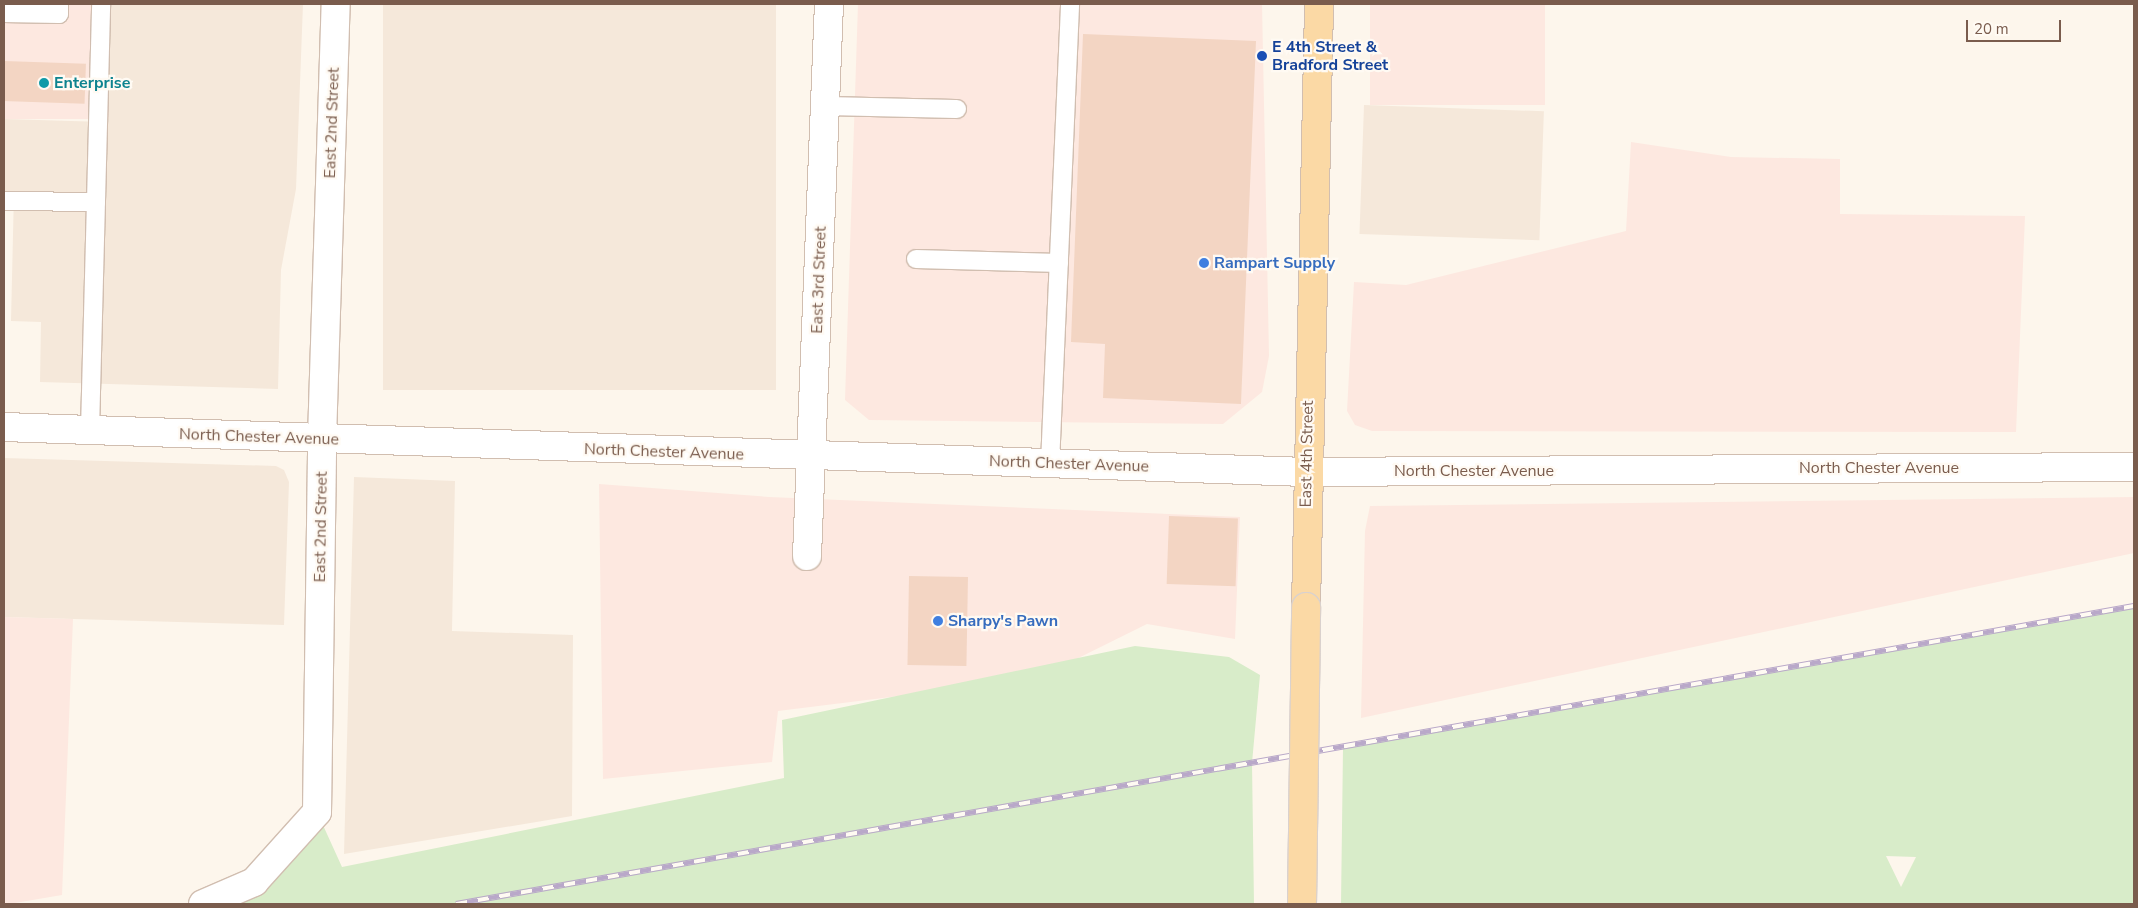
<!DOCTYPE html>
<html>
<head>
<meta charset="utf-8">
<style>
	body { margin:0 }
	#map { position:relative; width:2138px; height:908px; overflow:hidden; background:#fdf6ec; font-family:"Nunito Sans",sans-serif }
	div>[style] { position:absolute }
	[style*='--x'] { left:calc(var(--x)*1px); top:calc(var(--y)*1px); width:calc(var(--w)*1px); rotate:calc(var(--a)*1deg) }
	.residential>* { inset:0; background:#f5e8da; transform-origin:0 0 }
	.commercial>* { inset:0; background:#fde8e0; transform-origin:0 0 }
	.green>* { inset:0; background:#d8ecc9 }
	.building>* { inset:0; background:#f3d5c3; transform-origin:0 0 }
	.roads { filter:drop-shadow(1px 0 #d1beb0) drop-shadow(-1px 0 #d1beb0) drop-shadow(0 1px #d1beb0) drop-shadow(0 -1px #d1beb0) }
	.service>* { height:18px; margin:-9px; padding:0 9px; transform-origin:9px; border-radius:9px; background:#fff }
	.minor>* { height:28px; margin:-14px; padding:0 14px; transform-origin:14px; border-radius:14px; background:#fff }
	.tertiary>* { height:28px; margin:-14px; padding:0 14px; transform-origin:14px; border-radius:14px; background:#fff }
	.primary>* { height:28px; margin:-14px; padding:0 14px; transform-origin:14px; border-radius:14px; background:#fbd9a5 }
	.rail>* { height:5.5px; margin-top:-2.75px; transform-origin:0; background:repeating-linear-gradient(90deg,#fffaf3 0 11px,#b9a8c9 0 22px); box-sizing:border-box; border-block:1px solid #b9a8c9 }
	.bridges { filter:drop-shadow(1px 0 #dad1cd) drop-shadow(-1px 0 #dad1cd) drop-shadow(0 1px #dad1cd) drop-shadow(0 -1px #dad1cd) }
	.primary-bridge>* { height:28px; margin:-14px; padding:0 14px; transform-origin:14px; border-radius:14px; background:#fbd9a5 }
	.dots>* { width:14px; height:14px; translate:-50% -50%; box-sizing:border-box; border:2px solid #fffaf3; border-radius:50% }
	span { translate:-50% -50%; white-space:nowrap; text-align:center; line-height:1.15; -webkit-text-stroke:4.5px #fffaf3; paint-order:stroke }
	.transit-label { font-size:16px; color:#164399; font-weight:700 }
	.left { translate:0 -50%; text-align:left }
	.culture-label { font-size:16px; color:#0d838f; font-weight:700 }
	.street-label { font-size:16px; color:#7a5c4d }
	.shop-label { font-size:16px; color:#366cbe; font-weight:700 }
	.frame { position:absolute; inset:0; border:5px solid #7a5c4d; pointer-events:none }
	.scale { position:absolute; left:1966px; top:20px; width:95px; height:22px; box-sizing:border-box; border:2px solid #7a5c4d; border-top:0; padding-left:6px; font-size:15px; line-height:18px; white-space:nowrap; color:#7a5c4d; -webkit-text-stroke:4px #fffaf3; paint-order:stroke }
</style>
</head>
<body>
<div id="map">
	<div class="residential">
		<div style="clip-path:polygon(109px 4px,303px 4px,296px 189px,281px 270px,278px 389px,40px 382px,41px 322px,11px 321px,14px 192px,4px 191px,4px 119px,105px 122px)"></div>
		<div style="left:383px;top:4px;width:393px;height:386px"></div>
		<div style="left:1364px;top:105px;width:180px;height:129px;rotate:2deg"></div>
		<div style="clip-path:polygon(4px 458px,276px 466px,284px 470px,289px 482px,284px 625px,4px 617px)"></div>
		<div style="clip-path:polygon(354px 477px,455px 481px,452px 631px,573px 635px,572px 816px,344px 854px)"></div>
	</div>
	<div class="commercial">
		<div style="left:4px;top:4px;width:105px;height:115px"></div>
		<div style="clip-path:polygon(858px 4px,1262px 4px,1269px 356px,1262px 392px,1223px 424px,869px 420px,845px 400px)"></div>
		<div style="left:1370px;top:4px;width:175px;height:101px"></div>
		<div style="clip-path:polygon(1631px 142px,1731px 157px,1840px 159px,1840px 214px,2025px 216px,2016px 432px,1372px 431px,1355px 425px,1347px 411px,1354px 282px,1406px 285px,1626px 231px)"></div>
		<div style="clip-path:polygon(599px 484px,769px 497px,1240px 517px,1235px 639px,1147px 624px,1036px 679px,778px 711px,772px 762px,603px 779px)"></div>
		<div style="clip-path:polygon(2134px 497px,2134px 553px,1361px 718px,1365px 531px,1370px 506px)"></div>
		<div style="clip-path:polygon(4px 617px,73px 619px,62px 895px,9px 904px,4px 904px)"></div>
	</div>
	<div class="green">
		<div style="clip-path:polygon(evenodd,2134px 606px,2134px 904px,1341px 904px,1343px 748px,2134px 606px,1886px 856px,1916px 857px,1901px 887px,1886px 856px)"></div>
		<div style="clip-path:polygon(1135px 646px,1229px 657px,1260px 675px,1252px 763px,1254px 904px,203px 904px,254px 882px,317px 812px,342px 867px,784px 778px,782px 720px)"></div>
	</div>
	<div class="building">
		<div style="clip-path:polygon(1083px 34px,1256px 41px,1241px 404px,1103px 398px,1105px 344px,1071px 342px)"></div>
		<div style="left:4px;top:61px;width:82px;height:40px;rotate:2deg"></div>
		<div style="left:1169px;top:516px;width:69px;height:68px;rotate:2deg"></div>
		<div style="left:909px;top:576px;width:59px;height:89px;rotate:1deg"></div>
	</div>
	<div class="roads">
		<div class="service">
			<div style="--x:4;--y:13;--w:55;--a:1"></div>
			<div style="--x:59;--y:14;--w:10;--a:-90"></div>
			<div style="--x:826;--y:106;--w:131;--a:1.3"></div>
			<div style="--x:4;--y:201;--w:92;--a:0.6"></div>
			<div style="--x:916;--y:259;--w:143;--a:1.6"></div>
			<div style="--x:90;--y:430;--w:426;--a:-88.5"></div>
			<div style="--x:1050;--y:464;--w:460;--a:-87.5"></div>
		</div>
		<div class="minor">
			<div style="--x:1306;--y:472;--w:828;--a:-0.35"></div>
			<div style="--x:807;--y:556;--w:552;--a:-87.72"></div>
			<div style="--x:203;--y:904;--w:56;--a:-23.3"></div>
			<div style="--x:254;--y:882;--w:94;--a:-48"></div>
			<div style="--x:317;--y:812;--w:373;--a:-89.2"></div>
			<div style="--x:322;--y:439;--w:435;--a:-88.2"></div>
		</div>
		<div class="tertiary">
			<div style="--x:4;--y:427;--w:1303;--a:1.98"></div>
		</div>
		<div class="primary">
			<div style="--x:1306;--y:607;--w:603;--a:-88.76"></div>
		</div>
	</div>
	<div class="rail">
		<div style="--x:456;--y:904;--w:1704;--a:-10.07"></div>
	</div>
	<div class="bridges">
		<div class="primary-bridge">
			<div style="--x:1302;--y:904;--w:297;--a:-89.2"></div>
		</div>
	</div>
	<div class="dots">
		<div style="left:1262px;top:56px;background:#1a4fb4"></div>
		<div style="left:44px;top:83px;background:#0f9aa8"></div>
		<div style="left:1204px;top:263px;background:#3f7fe0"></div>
		<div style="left:938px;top:621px;background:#3f7fe0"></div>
	</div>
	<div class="transit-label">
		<span class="left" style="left:1272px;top:56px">E 4th Street &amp;<br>Bradford Street</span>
	</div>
	<div class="culture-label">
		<span class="left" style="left:54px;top:83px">Enterprise</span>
	</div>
	<div class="street-label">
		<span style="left:332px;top:123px;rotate:-88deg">East 2nd Street</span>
		<span style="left:819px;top:280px;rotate:-88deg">East 3rd Street</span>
		<span style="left:259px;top:437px;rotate:2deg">North Chester Avenue</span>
		<span style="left:664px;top:452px;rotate:2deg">North Chester Avenue</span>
		<span style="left:1307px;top:454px;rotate:-89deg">East 4th Street</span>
		<span style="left:1069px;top:464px;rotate:2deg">North Chester Avenue</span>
		<span style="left:1879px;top:468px">North Chester Avenue</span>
		<span style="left:1474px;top:471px">North Chester Avenue</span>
		<span style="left:321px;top:527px;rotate:-89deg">East 2nd Street</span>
	</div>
	<div class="shop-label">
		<span class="left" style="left:1214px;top:263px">Rampart Supply</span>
		<span class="left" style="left:948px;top:621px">Sharpy's Pawn</span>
	</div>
	<div class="frame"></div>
	<div class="scale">20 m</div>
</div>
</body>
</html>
